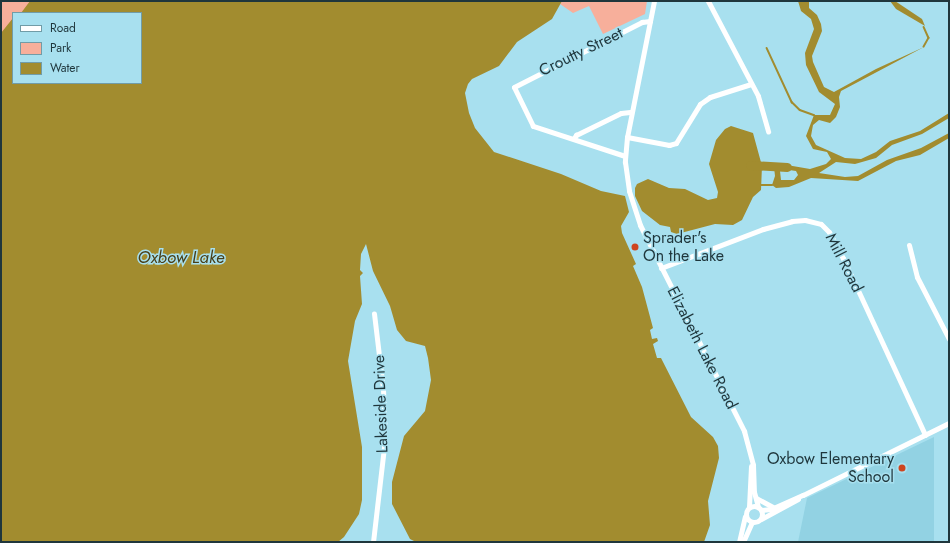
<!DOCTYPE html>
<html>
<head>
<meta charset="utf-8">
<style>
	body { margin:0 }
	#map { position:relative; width:950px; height:543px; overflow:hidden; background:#a8e0ef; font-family:Jost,sans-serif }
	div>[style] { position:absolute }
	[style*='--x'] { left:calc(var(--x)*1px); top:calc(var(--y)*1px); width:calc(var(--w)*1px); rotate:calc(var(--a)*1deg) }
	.built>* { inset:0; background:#92d2e3 }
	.green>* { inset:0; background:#f7af9b }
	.water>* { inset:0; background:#a28c2f }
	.stream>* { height:1.5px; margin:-0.75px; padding:0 0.75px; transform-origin:0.75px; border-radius:0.75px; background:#a28c2f }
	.river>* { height:9px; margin:-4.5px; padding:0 4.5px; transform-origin:4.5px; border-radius:4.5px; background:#a28c2f }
	.minor>* { height:5px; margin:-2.5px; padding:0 2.5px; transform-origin:2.5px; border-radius:2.5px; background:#fff }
	.minor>.ring { margin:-2.5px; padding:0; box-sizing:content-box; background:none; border:5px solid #fff; border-radius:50% }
	.dots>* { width:11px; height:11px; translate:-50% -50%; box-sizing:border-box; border:2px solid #a8e0ef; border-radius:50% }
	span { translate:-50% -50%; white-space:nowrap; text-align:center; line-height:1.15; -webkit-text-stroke:3px #a8e0ef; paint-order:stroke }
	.street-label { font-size:16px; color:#1f363c }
	.poi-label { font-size:16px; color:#1f363c }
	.left { translate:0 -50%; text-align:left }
	.right { translate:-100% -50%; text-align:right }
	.water-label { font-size:17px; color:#483f18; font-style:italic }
	.frame { position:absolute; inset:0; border:2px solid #1f363c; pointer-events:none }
	.legend { position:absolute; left:12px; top:12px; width:130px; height:72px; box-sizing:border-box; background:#a8e0ef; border:1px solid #719ca7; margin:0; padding:5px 7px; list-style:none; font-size:12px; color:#1f363c }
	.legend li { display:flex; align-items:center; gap:8px; height:20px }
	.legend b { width:20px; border:1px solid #719ca7 }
</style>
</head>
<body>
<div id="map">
	<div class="built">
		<div style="clip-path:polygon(934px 437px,934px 542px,798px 542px,807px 498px)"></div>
	</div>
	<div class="green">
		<div style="clip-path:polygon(1px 1px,73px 1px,65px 13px,13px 13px,13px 83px,1px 108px)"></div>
		<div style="clip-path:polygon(562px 1px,647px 1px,645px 14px,603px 34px,589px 6px,573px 13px,560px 4px)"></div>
	</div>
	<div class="water">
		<div style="clip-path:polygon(30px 1px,562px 1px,552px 19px,517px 42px,499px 66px,472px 79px,468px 84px,465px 93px,469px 113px,475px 128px,494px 152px,561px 174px,601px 191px,625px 196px,629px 212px,621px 226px,622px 233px,636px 264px,633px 266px,642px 287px,653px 328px,650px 330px,652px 339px,657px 338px,658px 341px,653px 344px,657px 358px,661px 358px,691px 417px,713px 437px,718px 446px,719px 458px,708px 501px,710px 525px,704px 542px,416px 542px,410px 539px,392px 504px,392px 482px,404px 436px,425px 411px,431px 380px,428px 358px,425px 346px,406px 341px,397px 330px,390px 306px,373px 271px,366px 244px,361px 254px,360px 270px,363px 273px,360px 276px,362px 304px,355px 321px,348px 361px,362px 447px,362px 500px,359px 514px,344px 537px,338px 542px,1px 542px,1px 33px,13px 18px,13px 83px,141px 83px,141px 13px,21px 13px)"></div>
		<div style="clip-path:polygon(evenodd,798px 1px,809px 1px,809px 8px,817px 15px,821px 24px,822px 31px,812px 56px,813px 62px,824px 87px,834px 92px,876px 69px,924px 47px,841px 91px,839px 97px,840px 107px,836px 117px,830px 123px,819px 120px,813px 125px,811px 136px,816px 145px,845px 158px,861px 159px,876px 152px,890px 141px,920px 131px,949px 113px,949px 118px,922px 134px,892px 145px,876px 158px,855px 164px,836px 162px,819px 173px,845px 177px,858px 176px,887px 160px,921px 148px,949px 133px,949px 138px,920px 155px,896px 161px,858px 181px,811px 178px,789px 187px,776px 188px,772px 185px,775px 176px,774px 167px,781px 164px,810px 169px,826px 164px,831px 159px,827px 152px,813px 149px,806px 136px,814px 115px,830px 115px,835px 104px,819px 92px,806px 65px,805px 53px,814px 29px,811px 19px,801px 11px,798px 1px,782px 169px,796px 171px,798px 175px,794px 180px,781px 180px,780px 171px,782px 169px)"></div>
		<div style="clip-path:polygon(890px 1px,895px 1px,922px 19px,925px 26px,896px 9px)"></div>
		<div style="clip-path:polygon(731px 126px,753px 133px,762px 166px,761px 190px,753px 197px,742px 220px,733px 225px,715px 224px,677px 234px,671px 232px,670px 227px,660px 225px,642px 211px,635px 196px,635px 188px,637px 184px,648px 179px,669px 188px,685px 189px,708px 200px,717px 198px,718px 192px,709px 164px,716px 140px,725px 129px)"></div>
	</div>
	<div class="stream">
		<div style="--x:924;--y:27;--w:12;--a:66"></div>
		<div style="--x:929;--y:38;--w:10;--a:119"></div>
		<div style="--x:767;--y:48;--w:60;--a:65.2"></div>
		<div style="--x:792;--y:102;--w:11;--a:45"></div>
		<div style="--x:800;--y:110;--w:15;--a:20"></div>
		<div style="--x:761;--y:185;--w:11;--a:0"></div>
	</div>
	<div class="river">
		<div style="--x:750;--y:165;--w:37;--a:3"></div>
	</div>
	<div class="minor">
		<div style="--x:654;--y:1;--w:139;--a:101.2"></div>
		<div style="--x:627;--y:137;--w:25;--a:95"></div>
		<div style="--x:625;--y:162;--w:29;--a:82"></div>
		<div style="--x:629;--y:191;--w:36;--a:72"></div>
		<div style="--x:640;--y:225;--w:231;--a:63.2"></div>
		<div style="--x:744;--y:431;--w:35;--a:75"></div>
		<div style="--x:753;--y:465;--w:27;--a:88"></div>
		<div style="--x:754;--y:492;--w:16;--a:75"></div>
		<div style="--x:708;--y:1;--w:107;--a:62.2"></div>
		<div style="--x:758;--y:96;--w:37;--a:74"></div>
		<div style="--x:627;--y:137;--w:43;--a:10.8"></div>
		<div style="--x:669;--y:145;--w:7;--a:-16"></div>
		<div style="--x:676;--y:143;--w:46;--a:-58.4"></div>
		<div style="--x:700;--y:104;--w:12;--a:-35"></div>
		<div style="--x:710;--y:97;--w:43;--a:-17.6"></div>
		<div style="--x:574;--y:138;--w:4;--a:-56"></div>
		<div style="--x:576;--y:135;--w:50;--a:-26.1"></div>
		<div style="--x:621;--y:113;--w:9;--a:-6"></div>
		<div style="--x:625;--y:156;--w:97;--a:-161.9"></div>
		<div style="--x:533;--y:126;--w:43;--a:-116"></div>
		<div style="--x:514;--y:87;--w:144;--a:-26.9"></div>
		<div style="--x:642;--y:22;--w:8;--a:-7"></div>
		<div style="--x:909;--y:245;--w:33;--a:76"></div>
		<div style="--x:917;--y:277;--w:70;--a:62.7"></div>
		<div style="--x:661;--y:268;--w:109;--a:-20.9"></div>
		<div style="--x:763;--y:229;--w:30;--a:-15"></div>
		<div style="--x:792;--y:221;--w:13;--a:-4"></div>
		<div style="--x:805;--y:220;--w:16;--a:14"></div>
		<div style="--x:821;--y:224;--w:11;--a:45"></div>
		<div style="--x:829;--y:232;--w:30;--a:62"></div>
		<div style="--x:843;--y:258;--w:195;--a:65.1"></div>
		<div style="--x:756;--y:498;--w:19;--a:28"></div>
		<div class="ring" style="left:746px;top:506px;width:11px;height:11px"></div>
		<div style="--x:749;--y:507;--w:41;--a:-87.2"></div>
		<div style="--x:761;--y:510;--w:10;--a:-6"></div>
		<div style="--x:771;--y:509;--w:35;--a:-24"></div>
		<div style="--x:803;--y:495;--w:163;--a:-26.3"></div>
		<div style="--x:761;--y:519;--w:42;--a:-28.4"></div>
		<div style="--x:373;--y:542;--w:104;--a:-83.4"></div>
		<div style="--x:385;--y:439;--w:50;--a:-92.3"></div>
		<div style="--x:383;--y:389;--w:76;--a:-96.8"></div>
		<div style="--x:739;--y:542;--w:26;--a:-77"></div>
		<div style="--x:743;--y:542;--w:22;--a:-66"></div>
	</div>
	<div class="dots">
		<div style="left:635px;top:247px;background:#ce451f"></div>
		<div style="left:902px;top:468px;background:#ce451f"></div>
	</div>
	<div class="street-label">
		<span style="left:581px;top:52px;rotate:-26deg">Croutty Street</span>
		<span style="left:844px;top:263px;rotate:63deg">Mill Road</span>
		<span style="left:702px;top:348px;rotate:63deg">Elizabeth Lake Road</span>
		<span style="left:381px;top:404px;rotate:-92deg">Lakeside Drive</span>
	</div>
	<div class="poi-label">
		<span class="left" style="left:643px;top:247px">Sprader's<br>On the Lake</span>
		<span class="right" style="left:894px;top:468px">Oxbow Elementary<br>School</span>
	</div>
	<div class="water-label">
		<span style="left:181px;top:258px">Oxbow Lake</span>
	</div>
	<div class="frame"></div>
	<ul class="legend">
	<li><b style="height:5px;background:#fff"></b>Road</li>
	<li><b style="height:11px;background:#f7af9b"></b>Park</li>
	<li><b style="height:11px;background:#a28c2f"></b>Water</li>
	</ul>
</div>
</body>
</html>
